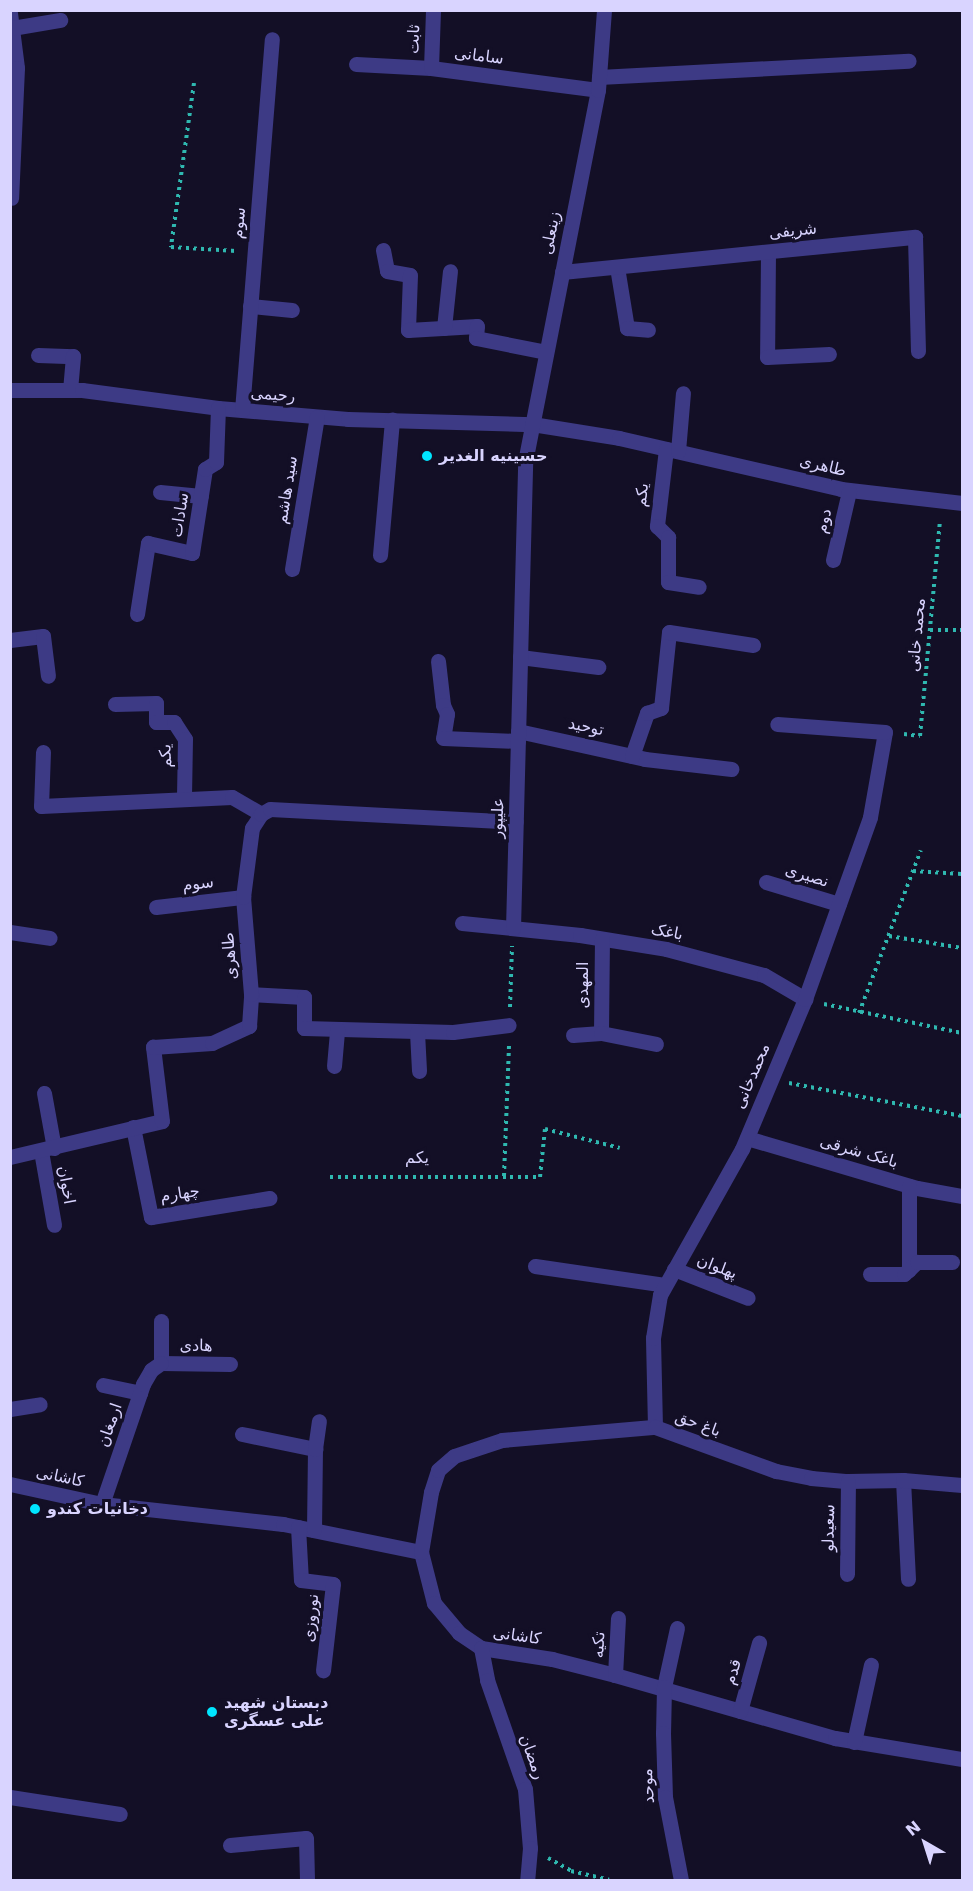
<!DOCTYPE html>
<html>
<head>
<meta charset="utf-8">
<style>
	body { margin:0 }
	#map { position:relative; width:973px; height:1891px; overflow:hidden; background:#130f26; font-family:"DejaVu Sans","Noto Sans Arabic",sans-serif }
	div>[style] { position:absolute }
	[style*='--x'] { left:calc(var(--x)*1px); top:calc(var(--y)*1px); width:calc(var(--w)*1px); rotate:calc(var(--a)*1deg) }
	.path>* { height:4px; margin-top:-2px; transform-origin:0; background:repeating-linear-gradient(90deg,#2fb8b0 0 3px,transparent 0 7.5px) }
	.minor>* { height:15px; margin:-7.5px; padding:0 7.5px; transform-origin:7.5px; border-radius:7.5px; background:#3d3a85 }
	.tertiary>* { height:15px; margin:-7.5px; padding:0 7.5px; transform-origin:7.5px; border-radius:7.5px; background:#3d3a85 }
	.dots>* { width:16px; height:16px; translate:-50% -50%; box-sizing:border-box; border:3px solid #130f26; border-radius:50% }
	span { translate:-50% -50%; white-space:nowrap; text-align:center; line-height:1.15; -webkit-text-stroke:6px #130f26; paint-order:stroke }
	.street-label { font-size:16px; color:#d9d4ff }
	.poi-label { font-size:16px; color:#d9d4ff; font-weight:700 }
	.left { translate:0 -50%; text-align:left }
	.frame { position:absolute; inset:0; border:12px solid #d9d4ff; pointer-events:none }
	.north { position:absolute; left:895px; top:1813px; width:60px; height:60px; -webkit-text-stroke:4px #130f26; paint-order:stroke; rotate:321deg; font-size:16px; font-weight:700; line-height:24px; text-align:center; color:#d9d4ff }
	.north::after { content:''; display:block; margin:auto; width:21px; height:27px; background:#d9d4ff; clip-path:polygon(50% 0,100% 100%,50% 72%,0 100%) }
</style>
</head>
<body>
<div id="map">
	<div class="path">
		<div style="--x:194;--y:83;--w:166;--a:98"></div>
		<div style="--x:171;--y:247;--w:65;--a:3.5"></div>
		<div style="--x:930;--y:630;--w:32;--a:0"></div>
		<div style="--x:904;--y:734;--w:16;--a:7"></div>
		<div style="--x:920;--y:736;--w:216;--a:-84.7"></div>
		<div style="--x:913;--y:871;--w:49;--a:3.5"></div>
		<div style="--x:889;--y:936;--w:74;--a:9.3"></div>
		<div style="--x:824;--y:1004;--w:141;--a:11.9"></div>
		<div style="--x:510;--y:1007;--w:61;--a:-88.1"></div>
		<div style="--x:859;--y:1013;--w:174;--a:-69.2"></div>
		<div style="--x:789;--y:1083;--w:176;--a:10.8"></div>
		<div style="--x:504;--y:1176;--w:131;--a:-87.8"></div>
		<div style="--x:330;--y:1177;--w:210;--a:0"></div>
		<div style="--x:540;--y:1177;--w:48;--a:-84.1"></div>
		<div style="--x:545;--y:1129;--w:77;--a:14.2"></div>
		<div style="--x:548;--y:1858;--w:26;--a:29"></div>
		<div style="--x:571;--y:1871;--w:39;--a:13"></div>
	</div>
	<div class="minor">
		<div style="--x:10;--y:13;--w:55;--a:82.7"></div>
		<div style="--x:17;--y:68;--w:130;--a:92.6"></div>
		<div style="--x:12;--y:28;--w:49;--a:-9.5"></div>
		<div style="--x:356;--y:64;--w:75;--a:3.1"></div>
		<div style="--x:431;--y:68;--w:168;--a:7.5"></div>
		<div style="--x:431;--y:68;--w:58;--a:-88"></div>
		<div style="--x:599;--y:77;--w:310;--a:-3"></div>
		<div style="--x:383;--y:250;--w:21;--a:79"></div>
		<div style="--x:387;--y:271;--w:23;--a:10"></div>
		<div style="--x:410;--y:275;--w:55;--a:92.1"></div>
		<div style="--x:408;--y:330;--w:69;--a:-3.3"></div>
		<div style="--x:477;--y:326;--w:12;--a:95"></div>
		<div style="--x:476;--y:338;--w:71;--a:11.3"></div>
		<div style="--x:768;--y:252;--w:105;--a:90.5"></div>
		<div style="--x:767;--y:357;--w:62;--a:-2.8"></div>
		<div style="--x:617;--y:267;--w:62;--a:80.7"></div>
		<div style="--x:627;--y:328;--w:21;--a:5"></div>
		<div style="--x:562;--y:272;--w:355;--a:-5.7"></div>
		<div style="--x:915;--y:237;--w:114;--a:88.5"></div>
		<div style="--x:250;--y:306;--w:42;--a:5.4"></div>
		<div style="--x:444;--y:328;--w:57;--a:-84"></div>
		<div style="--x:38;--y:355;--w:35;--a:2"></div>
		<div style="--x:73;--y:356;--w:34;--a:95"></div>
		<div style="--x:10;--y:390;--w:72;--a:0"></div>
		<div style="--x:82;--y:390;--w:137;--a:7.5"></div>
		<div style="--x:218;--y:408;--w:130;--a:4.8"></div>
		<div style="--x:348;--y:419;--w:184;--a:1.6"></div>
		<div style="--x:532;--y:424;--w:88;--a:9.1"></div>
		<div style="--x:619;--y:438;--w:228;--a:12.9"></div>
		<div style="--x:841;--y:489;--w:122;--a:6.6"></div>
		<div style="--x:242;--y:410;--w:372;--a:-85.4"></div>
		<div style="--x:666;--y:449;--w:78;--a:96.7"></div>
		<div style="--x:657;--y:526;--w:16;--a:45"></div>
		<div style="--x:668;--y:537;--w:45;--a:90"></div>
		<div style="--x:668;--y:582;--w:31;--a:9"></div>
		<div style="--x:678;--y:451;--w:58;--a:-85.1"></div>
		<div style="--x:160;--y:492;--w:41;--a:5.6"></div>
		<div style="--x:380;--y:555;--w:136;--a:-84.9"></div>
		<div style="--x:833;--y:560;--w:71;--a:-76.9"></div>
		<div style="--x:292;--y:569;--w:154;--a:-80.7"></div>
		<div style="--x:137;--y:614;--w:72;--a:-81.2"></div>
		<div style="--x:148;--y:543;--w:45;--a:12.8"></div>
		<div style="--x:192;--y:553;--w:85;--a:-81.2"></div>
		<div style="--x:205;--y:469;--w:13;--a:-32"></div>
		<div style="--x:216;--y:462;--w:54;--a:-87.9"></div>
		<div style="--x:10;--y:640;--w:33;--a:-7"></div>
		<div style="--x:43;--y:636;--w:40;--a:82.9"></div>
		<div style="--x:520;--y:657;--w:79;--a:7.3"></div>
		<div style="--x:438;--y:661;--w:44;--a:83.5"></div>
		<div style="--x:443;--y:705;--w:10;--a:66"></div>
		<div style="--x:447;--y:714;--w:24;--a:99"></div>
		<div style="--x:443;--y:738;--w:75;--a:2.3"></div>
		<div style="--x:115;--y:704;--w:41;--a:-1.4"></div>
		<div style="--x:156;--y:703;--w:19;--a:90"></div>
		<div style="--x:156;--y:722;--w:18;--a:0"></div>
		<div style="--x:174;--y:722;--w:20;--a:57"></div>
		<div style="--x:185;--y:739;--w:60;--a:91"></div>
		<div style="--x:518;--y:731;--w:130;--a:12.4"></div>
		<div style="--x:645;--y:759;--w:87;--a:6.6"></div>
		<div style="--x:43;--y:752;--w:54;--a:92.1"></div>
		<div style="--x:41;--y:806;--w:191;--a:-2.7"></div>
		<div style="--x:232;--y:797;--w:34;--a:30"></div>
		<div style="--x:632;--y:756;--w:46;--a:-70.8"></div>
		<div style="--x:647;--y:713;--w:15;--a:-20"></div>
		<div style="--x:661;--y:708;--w:76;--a:-84"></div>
		<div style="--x:669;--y:632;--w:85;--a:8.8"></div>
		<div style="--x:766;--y:882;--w:76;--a:16.8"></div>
		<div style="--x:156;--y:907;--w:88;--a:-6.6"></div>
		<div style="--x:462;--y:923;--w:119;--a:5.8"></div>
		<div style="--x:580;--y:935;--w:87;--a:9.2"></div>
		<div style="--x:666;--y:949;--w:101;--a:14.9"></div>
		<div style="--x:764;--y:975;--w:48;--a:30.3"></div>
		<div style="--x:10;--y:932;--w:40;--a:8.5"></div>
		<div style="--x:251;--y:994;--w:53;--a:3.2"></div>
		<div style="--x:304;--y:997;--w:31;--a:90"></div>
		<div style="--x:304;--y:1028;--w:149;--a:1.5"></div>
		<div style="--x:453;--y:1032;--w:56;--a:-7.1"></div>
		<div style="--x:417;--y:1032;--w:39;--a:87"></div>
		<div style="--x:601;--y:1033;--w:94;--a:-89.4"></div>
		<div style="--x:573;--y:1035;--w:28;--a:-4"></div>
		<div style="--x:601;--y:1033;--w:56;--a:11.3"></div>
		<div style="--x:334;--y:1066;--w:37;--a:-85"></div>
		<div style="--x:44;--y:1093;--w:56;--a:79.7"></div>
		<div style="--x:133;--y:1127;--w:92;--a:78.7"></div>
		<div style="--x:151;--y:1217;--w:120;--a:-9.1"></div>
		<div style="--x:747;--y:1138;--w:177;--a:16.4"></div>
		<div style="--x:917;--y:1188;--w:46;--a:10.1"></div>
		<div style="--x:41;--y:1151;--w:75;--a:80"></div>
		<div style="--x:10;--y:1157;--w:156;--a:-13.3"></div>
		<div style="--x:162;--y:1121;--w:75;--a:-96.9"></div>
		<div style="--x:153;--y:1047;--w:59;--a:-3.9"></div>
		<div style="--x:212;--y:1043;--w:41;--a:-24.7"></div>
		<div style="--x:249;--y:1026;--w:32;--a:-86"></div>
		<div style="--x:251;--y:994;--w:97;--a:-94.7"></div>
		<div style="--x:243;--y:897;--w:70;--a:-82.6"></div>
		<div style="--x:252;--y:828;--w:17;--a:-57"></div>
		<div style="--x:261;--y:814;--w:10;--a:-29"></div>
		<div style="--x:270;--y:809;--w:246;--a:3"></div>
		<div style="--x:535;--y:1266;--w:131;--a:8.3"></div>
		<div style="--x:674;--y:1269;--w:79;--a:21.4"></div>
		<div style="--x:909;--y:1270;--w:84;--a:-90"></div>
		<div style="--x:870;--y:1274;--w:34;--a:0"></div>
		<div style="--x:904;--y:1274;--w:18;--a:-43"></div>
		<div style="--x:917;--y:1262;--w:35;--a:0"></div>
		<div style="--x:161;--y:1363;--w:69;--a:0.8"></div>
		<div style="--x:161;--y:1363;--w:42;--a:-90"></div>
		<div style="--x:103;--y:1385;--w:38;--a:12"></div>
		<div style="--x:10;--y:1409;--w:30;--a:-9"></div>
		<div style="--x:655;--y:1427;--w:89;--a:-91.3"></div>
		<div style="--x:653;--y:1338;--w:44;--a:-80.8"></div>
		<div style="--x:660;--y:1295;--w:167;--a:-60.7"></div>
		<div style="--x:742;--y:1149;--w:163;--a:-67.2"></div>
		<div style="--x:805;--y:999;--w:193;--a:-70.3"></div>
		<div style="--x:870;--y:817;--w:86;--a:-80"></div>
		<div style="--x:885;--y:732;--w:108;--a:-175.8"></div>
		<div style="--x:242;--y:1434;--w:75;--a:11.6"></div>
		<div style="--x:903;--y:1480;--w:99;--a:87.1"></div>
		<div style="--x:10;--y:1484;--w:94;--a:12.3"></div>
		<div style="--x:102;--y:1504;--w:182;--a:6.3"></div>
		<div style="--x:283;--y:1524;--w:141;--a:11.5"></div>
		<div style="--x:421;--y:1552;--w:53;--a:75.7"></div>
		<div style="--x:434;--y:1603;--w:39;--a:50"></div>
		<div style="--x:459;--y:1633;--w:27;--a:34"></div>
		<div style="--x:481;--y:1648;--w:72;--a:8.8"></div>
		<div style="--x:552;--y:1659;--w:65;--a:14.3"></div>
		<div style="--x:615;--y:1675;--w:229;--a:16"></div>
		<div style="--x:835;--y:1738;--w:129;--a:9.4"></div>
		<div style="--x:102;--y:1504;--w:127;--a:-71.1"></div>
		<div style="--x:143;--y:1384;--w:16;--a:-60"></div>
		<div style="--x:151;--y:1370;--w:12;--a:-35"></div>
		<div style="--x:298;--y:1527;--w:53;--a:86.8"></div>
		<div style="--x:301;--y:1580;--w:32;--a:7"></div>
		<div style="--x:333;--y:1584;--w:87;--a:96.6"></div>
		<div style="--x:314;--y:1530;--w:81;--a:-89.3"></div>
		<div style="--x:315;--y:1449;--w:28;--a:-82"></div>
		<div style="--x:421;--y:1552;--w:61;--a:-80.5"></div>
		<div style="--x:431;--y:1492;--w:23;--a:-72"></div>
		<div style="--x:438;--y:1470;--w:21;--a:-41"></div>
		<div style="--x:454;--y:1456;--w:51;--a:-18.4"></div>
		<div style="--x:502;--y:1440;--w:154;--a:-4.9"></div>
		<div style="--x:655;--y:1427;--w:129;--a:20"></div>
		<div style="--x:776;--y:1471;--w:36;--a:11"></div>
		<div style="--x:811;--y:1478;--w:37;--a:5"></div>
		<div style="--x:848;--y:1481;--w:55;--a:-1"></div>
		<div style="--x:903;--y:1480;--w:59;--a:4.8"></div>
		<div style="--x:847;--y:1574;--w:93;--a:-89.4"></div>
		<div style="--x:677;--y:1628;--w:60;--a:102.4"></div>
		<div style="--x:664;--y:1687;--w:46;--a:91.2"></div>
		<div style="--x:663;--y:1733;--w:64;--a:88.2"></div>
		<div style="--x:665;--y:1797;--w:85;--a:79.1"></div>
		<div style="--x:481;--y:1648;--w:33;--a:79"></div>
		<div style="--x:487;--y:1680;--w:115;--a:70.8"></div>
		<div style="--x:525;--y:1789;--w:59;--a:85.2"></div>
		<div style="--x:530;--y:1848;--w:32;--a:95"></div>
		<div style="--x:615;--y:1675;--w:57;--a:-87"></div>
		<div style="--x:740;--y:1711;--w:71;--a:-74.4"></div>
		<div style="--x:854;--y:1742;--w:79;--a:-77.6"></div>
		<div style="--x:10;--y:1797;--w:111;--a:8.8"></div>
		<div style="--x:230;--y:1845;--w:76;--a:-5.3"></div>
		<div style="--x:306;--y:1838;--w:42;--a:88.6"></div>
	</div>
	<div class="tertiary">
		<div style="--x:513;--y:928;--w:466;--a:-88.5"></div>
		<div style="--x:525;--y:462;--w:379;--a:-78.9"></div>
		<div style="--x:598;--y:90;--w:80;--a:-85.7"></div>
	</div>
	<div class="dots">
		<div style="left:427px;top:456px;background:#00e5ff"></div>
		<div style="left:35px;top:1509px;background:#00e5ff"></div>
		<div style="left:212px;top:1712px;background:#00e5ff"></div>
	</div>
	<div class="street-label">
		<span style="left:414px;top:39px;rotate:-88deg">ثابت</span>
		<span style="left:479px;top:56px;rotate:7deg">سامانی</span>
		<span style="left:239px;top:223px;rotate:-85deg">سوم</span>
		<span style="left:793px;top:231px;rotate:-6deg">شریفی</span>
		<span style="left:551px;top:233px;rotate:-79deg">زینعلی</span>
		<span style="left:273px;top:395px;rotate:5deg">رحیمی</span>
		<span style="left:823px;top:466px;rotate:13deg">طاهری</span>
		<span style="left:287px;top:490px;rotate:-81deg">سید هاشم</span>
		<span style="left:642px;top:495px;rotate:-84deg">یکم</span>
		<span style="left:180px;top:515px;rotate:-81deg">سادات</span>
		<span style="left:824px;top:521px;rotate:-77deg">دوم</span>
		<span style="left:917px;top:635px;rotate:-85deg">محمد خانی</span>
		<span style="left:586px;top:727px;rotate:12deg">توحید</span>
		<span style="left:166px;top:756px;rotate:-92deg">یکم</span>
		<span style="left:498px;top:818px;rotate:-88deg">علیپور</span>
		<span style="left:807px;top:876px;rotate:17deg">نصیری</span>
		<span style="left:198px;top:884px;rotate:-7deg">سوم</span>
		<span style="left:667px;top:932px;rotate:11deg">باغک</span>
		<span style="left:230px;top:956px;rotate:-94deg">طاهری</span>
		<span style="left:583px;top:985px;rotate:-90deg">المهدی</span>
		<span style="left:752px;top:1076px;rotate:-67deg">محمدخانی</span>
		<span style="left:859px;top:1152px;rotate:16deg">باغک شرقی</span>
		<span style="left:417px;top:1158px">یکم</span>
		<span style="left:66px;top:1185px;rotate:80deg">اخوان</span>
		<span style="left:180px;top:1194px;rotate:-9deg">چهارم</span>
		<span style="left:717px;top:1267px;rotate:21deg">پهلوان</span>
		<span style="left:196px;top:1346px;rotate:1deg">هادی</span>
		<span style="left:698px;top:1424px;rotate:20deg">باغ حق</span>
		<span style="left:110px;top:1425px;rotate:-71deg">ارمغان</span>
		<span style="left:60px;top:1477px;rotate:12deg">کاشانی</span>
		<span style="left:829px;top:1528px;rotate:-89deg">سعیدلو</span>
		<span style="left:311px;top:1618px;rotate:-84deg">نوروزی</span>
		<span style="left:517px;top:1636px;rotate:8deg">کاشانی</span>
		<span style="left:599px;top:1645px;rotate:-87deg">تکیه</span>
		<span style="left:733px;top:1672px;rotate:-74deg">قدم</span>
		<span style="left:532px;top:1757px;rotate:70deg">رمضان</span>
		<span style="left:648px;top:1786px;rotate:-94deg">موحد</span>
	</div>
	<div class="poi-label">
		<span class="left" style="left:439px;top:456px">حسینیه الغدیر</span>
		<span class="left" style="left:47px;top:1509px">دخانیات کندو</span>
		<span class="left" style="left:224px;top:1712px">دبستان شهید<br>علی عسگری</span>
	</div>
	<div class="frame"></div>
	<div class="north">N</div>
</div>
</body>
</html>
